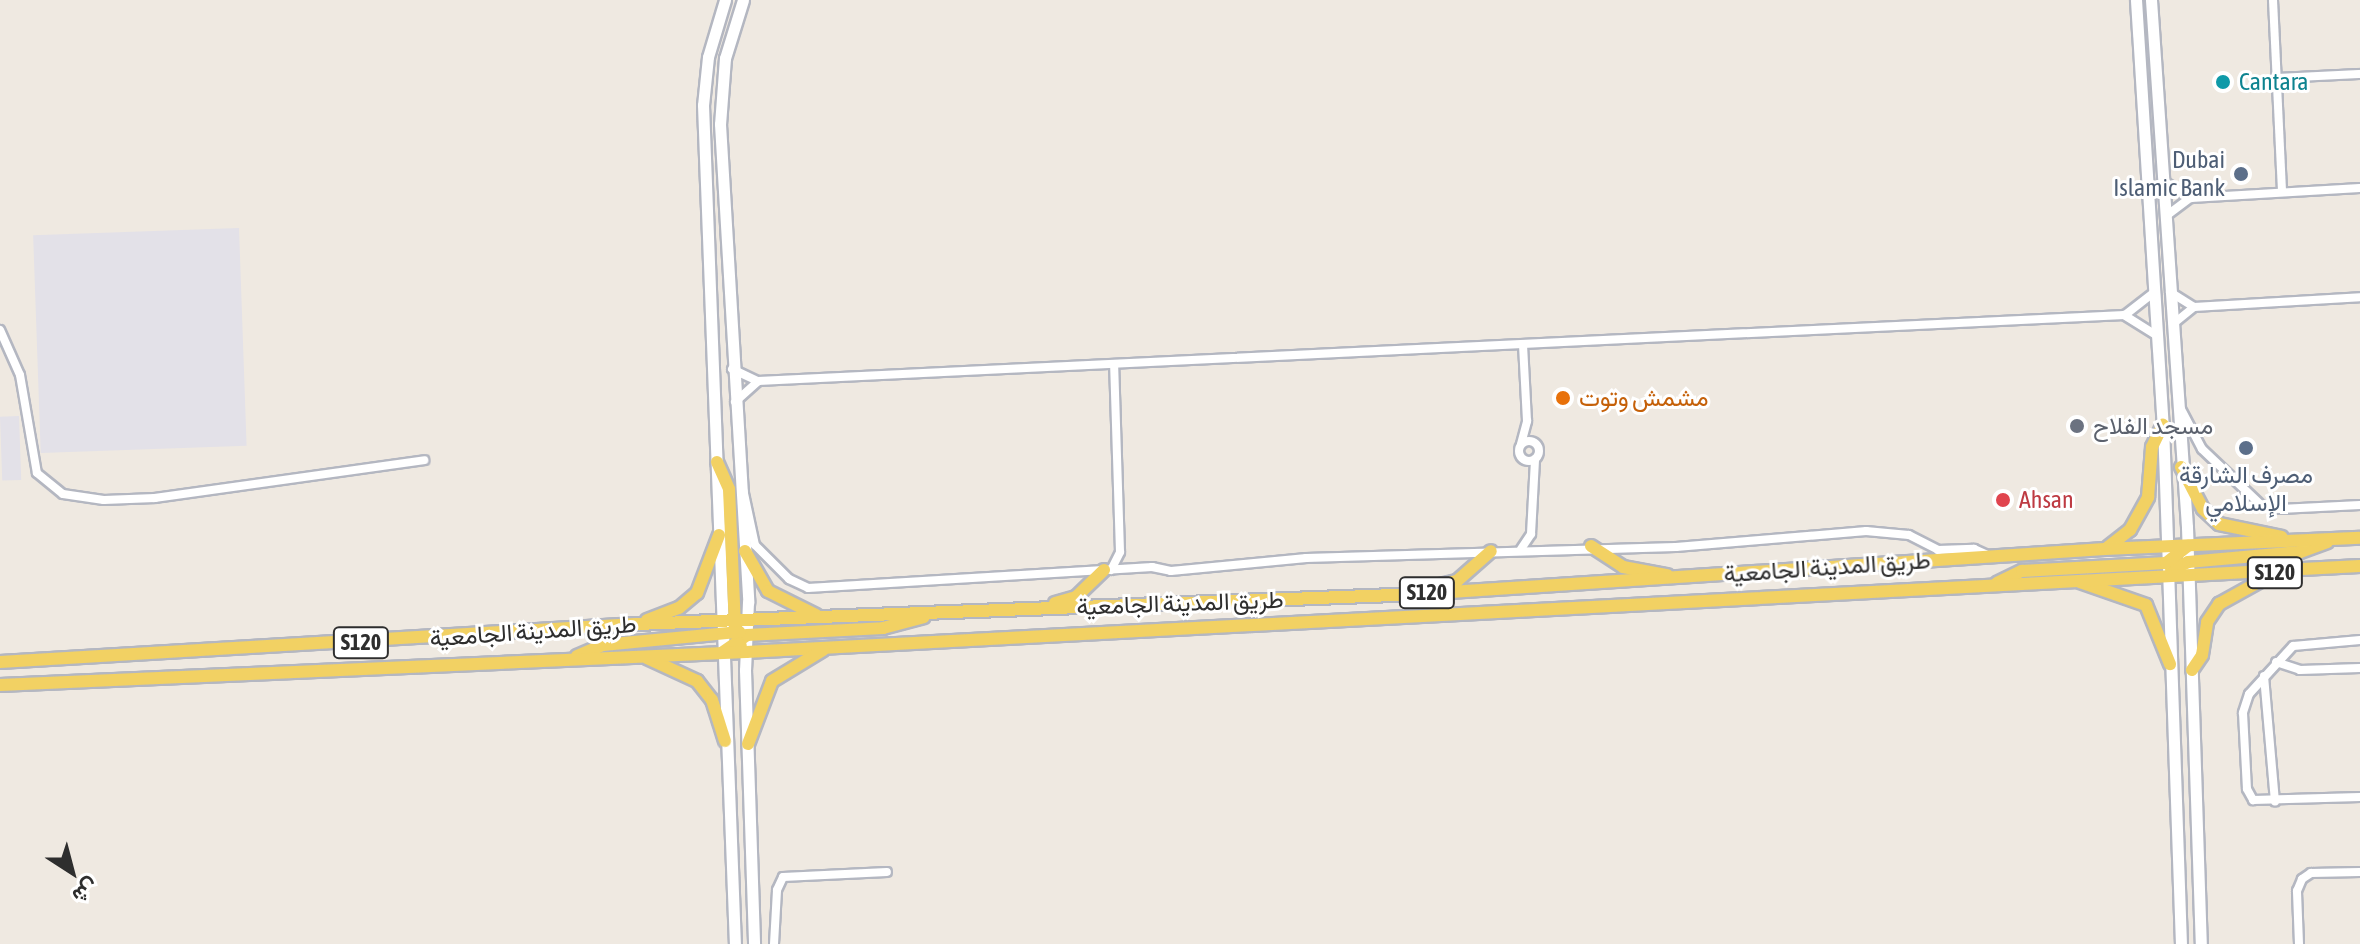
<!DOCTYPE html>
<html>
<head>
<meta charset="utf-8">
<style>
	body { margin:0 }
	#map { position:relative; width:2360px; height:944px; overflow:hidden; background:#efe9e1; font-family:"Asap Condensed",Vazirmatn,sans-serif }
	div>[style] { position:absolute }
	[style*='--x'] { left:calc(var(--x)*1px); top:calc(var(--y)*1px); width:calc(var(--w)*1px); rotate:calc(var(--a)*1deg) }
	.industrial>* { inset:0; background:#e3e1e8; transform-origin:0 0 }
	.roads { filter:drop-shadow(2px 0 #b4b7c1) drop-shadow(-2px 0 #b4b7c1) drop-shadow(0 2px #b4b7c1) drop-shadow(0 -2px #b4b7c1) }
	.street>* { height:8px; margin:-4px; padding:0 4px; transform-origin:4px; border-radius:4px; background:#fff }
	.street>.ring { margin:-4px; padding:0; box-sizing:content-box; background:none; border:8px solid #fff; border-radius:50% }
	.secondary>* { height:11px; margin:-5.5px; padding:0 5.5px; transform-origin:5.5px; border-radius:5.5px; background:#fff }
	.primary>* { height:12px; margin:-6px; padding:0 6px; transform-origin:6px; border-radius:6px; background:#f2d163 }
	.dots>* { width:22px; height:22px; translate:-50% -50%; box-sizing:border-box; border:4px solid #fff; border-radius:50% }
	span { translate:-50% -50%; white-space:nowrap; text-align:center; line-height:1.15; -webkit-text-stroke:6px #fff; paint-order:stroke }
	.shield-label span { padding:2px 6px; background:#fff; border:2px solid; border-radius:6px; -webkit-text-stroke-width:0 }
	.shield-label { font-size:22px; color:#2e2e2e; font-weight:700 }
	.culture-label { font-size:24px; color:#0d838f }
	.left { translate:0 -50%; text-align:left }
	.service-label { font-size:24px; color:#4e5e75 }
	.right { translate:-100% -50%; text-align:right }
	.food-label { font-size:24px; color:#c56008 }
	.worship-label { font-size:24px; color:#5b616d }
	.health-label { font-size:24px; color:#be3a42 }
	.street-label { font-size:24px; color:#2e2e2e }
	.north { position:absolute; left:32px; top:832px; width:80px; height:80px; -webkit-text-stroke:6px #fff; paint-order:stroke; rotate:144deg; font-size:22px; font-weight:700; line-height:32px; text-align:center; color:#2e2e2e }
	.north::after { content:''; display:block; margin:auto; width:28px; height:36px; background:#2e2e2e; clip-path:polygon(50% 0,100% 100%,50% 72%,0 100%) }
</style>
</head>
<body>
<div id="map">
	<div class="industrial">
		<div style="left:239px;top:228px;width:218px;height:206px;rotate:88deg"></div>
		<div style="left:19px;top:416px;width:64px;height:19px;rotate:88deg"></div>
	</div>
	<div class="roads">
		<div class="street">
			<div style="--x:2273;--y:0;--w:192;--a:87.3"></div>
			<div style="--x:2276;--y:78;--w:84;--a:-2.7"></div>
			<div style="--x:2163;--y:181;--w:33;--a:31"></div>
			<div style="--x:2191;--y:198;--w:169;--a:-3.4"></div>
			<div style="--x:2166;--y:216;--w:30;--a:-37"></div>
			<div style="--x:2170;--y:292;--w:28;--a:32"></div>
			<div style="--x:2194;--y:307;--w:166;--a:-3.4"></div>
			<div style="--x:2125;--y:315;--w:34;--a:-38"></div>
			<div style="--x:2173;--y:324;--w:27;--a:-39"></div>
			<div style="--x:0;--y:330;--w:49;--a:66"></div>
			<div style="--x:20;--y:375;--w:99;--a:80.2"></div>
			<div style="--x:37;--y:473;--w:33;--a:39"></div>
			<div style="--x:63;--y:494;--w:41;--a:8.3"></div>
			<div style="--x:104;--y:500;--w:51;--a:-2.2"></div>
			<div style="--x:155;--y:498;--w:272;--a:-8"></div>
			<div style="--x:732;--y:369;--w:29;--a:25"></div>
			<div style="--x:758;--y:381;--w:1368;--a:-2.77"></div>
			<div style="--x:2124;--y:315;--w:36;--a:32"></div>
			<div style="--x:735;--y:402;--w:30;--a:-42"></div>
			<div style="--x:2181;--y:409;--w:45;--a:62.3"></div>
			<div style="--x:2202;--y:449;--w:81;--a:43.5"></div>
			<div style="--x:2261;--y:505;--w:19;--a:12"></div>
			<div style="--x:2280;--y:509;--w:80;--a:-2.9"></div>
			<div class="ring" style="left:1519px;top:441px;width:12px;height:12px"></div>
			<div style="--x:1521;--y:444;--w:24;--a:-75"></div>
			<div style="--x:1527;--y:421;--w:77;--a:-93"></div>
			<div style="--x:742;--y:484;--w:62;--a:78"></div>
			<div style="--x:755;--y:545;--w:48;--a:45"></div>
			<div style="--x:789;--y:579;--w:21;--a:25"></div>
			<div style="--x:808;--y:588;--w:345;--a:-3.5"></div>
			<div style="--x:1152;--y:567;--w:19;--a:12"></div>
			<div style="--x:1171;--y:571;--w:136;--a:-5.5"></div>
			<div style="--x:1306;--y:558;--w:370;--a:-1.7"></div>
			<div style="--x:1676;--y:547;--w:191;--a:-4.8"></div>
			<div style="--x:1866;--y:531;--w:43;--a:5.3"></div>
			<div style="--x:1909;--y:535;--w:33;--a:27"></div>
			<div style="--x:1938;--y:550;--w:36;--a:-2"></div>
			<div style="--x:1974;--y:549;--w:17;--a:24"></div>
			<div style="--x:1521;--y:549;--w:18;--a:-56"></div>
			<div style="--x:1531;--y:534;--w:75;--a:-86.9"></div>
			<div style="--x:1111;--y:570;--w:20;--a:-63"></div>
			<div style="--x:1120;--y:552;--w:186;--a:-91.8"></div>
			<div style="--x:2360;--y:640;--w:67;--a:174.9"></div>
			<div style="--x:2293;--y:646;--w:65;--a:132.5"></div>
			<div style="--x:2249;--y:694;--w:20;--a:108"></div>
			<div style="--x:2243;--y:713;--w:76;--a:87"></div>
			<div style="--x:2247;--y:789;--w:13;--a:61"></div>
			<div style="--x:2253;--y:800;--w:107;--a:-1.6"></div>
			<div style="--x:2276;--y:662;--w:25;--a:18"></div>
			<div style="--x:2300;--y:670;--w:60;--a:-1.9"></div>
			<div style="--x:2264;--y:676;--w:126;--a:85"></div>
			<div style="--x:774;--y:944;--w:54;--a:-86.8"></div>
			<div style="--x:777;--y:890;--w:14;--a:-65"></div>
			<div style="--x:783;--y:877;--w:104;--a:-2.8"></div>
			<div style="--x:2299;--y:944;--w:53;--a:-92.2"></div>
			<div style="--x:2297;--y:891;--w:13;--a:-67"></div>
			<div style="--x:2302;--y:879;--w:11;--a:-34"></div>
			<div style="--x:2311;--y:873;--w:49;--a:-1.2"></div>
		</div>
		<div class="secondary">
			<div style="--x:725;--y:0;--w:59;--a:106.6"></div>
			<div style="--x:708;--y:57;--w:48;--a:95.9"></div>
			<div style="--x:703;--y:105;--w:840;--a:87.82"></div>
			<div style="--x:743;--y:0;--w:61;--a:107.2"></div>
			<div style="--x:725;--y:58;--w:66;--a:94.3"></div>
			<div style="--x:720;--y:124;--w:479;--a:86.6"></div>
			<div style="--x:748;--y:602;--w:68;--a:92.5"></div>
			<div style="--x:745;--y:670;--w:274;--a:88.1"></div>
			<div style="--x:2136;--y:0;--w:425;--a:86.4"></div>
			<div style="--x:2163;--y:424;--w:520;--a:88.02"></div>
			<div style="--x:2151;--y:0;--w:528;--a:86.09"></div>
			<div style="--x:2187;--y:527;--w:417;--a:88.1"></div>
		</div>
		<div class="primary">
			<div style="--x:717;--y:462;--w:30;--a:66"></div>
			<div style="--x:729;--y:489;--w:139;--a:87.5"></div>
			<div style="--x:735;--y:628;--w:19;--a:72"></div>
			<div style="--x:2181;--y:467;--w:47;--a:62.4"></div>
			<div style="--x:2203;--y:509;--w:22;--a:43"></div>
			<div style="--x:2219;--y:524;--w:64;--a:11.7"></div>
			<div style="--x:1591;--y:546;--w:38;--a:33"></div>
			<div style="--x:1623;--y:567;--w:45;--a:10.3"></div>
			<div style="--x:2108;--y:547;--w:28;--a:-38"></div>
			<div style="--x:2130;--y:530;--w:38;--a:-61"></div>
			<div style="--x:2148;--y:497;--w:50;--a:-85.4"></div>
			<div style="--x:2152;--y:447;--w:25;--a:-64"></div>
			<div style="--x:745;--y:551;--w:46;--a:60.1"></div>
			<div style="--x:768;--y:591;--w:54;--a:26.6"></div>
			<div style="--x:2171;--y:570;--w:19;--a:-25"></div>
			<div style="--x:2188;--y:562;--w:112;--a:-5.1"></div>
			<div style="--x:2300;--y:552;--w:29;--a:-20"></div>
			<div style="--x:2080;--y:582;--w:70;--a:19.2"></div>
			<div style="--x:2146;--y:605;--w:64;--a:67.9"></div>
			<div style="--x:1997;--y:583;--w:28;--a:-26"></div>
			<div style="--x:2022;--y:571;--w:144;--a:-3.2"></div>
			<div style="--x:2166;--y:563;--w:28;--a:-38"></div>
			<div style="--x:1431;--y:587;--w:27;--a:-13"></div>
			<div style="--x:1457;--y:581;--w:45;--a:-41.4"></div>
			<div style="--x:1055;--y:603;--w:22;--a:-16"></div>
			<div style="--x:1076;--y:597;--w:39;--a:-44"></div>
			<div style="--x:647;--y:620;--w:34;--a:-21"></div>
			<div style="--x:679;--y:608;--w:23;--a:-40"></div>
			<div style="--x:697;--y:593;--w:62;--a:-69.2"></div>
			<div style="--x:723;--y:652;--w:29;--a:-35"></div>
			<div style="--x:747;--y:635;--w:136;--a:-2.9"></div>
			<div style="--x:883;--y:628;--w:42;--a:-15"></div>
			<div style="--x:577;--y:656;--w:28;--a:-23"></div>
			<div style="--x:603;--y:645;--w:137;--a:-5.5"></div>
			<div style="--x:647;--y:658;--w:55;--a:24.7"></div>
			<div style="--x:697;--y:681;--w:24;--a:52"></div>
			<div style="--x:712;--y:700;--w:43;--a:72.4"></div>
			<div style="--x:0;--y:662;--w:637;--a:-3.42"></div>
			<div style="--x:636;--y:624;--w:785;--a:-2.19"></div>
			<div style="--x:1420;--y:594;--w:686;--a:-3.76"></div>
			<div style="--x:2105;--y:549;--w:255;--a:-2.5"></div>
			<div style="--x:2192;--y:670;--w:18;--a:-56"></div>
			<div style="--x:2202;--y:655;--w:33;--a:-81"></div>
			<div style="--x:2207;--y:622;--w:22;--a:-56"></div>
			<div style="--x:2219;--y:604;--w:64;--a:-29"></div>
			<div style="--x:0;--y:685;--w:747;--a:-2.53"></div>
			<div style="--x:746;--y:652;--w:1616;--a:-3.05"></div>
			<div style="--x:748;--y:744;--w:67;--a:-69.1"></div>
			<div style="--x:772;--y:681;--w:60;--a:-31.3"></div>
		</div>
	</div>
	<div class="dots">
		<div style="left:2223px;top:82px;background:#0f9aa8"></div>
		<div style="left:2241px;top:174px;background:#5c6f8a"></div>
		<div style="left:1563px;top:398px;background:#e8710a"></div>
		<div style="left:2077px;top:426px;background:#6b7280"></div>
		<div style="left:2246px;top:448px;background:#5c6f8a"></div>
		<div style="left:2003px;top:500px;background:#e0444e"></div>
	</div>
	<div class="shield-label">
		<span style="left:2275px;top:573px">S120</span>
		<span style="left:1427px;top:593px">S120</span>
		<span style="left:361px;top:643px">S120</span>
	</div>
	<div class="culture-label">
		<span class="left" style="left:2239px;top:82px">Cantara</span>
	</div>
	<div class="service-label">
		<span class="right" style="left:2225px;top:174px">Dubai<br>Islamic Bank</span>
		<span style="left:2246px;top:489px">مصرف الشارقة<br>الإسلامي</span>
	</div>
	<div class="food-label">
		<span class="left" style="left:1579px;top:398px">مشمش وتوت</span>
	</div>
	<div class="worship-label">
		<span class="left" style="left:2093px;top:426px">مسجد الفلاح</span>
	</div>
	<div class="health-label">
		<span class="left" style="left:2019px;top:500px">Ahsan</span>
	</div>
	<div class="street-label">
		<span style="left:1827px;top:567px;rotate:-4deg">طريق المدينة الجامعية</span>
		<span style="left:1180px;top:603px;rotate:-2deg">طريق المدينة الجامعية</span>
		<span style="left:533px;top:631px;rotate:-4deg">طريق المدينة الجامعية</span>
	</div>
	<div class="north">ش</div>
</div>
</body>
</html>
